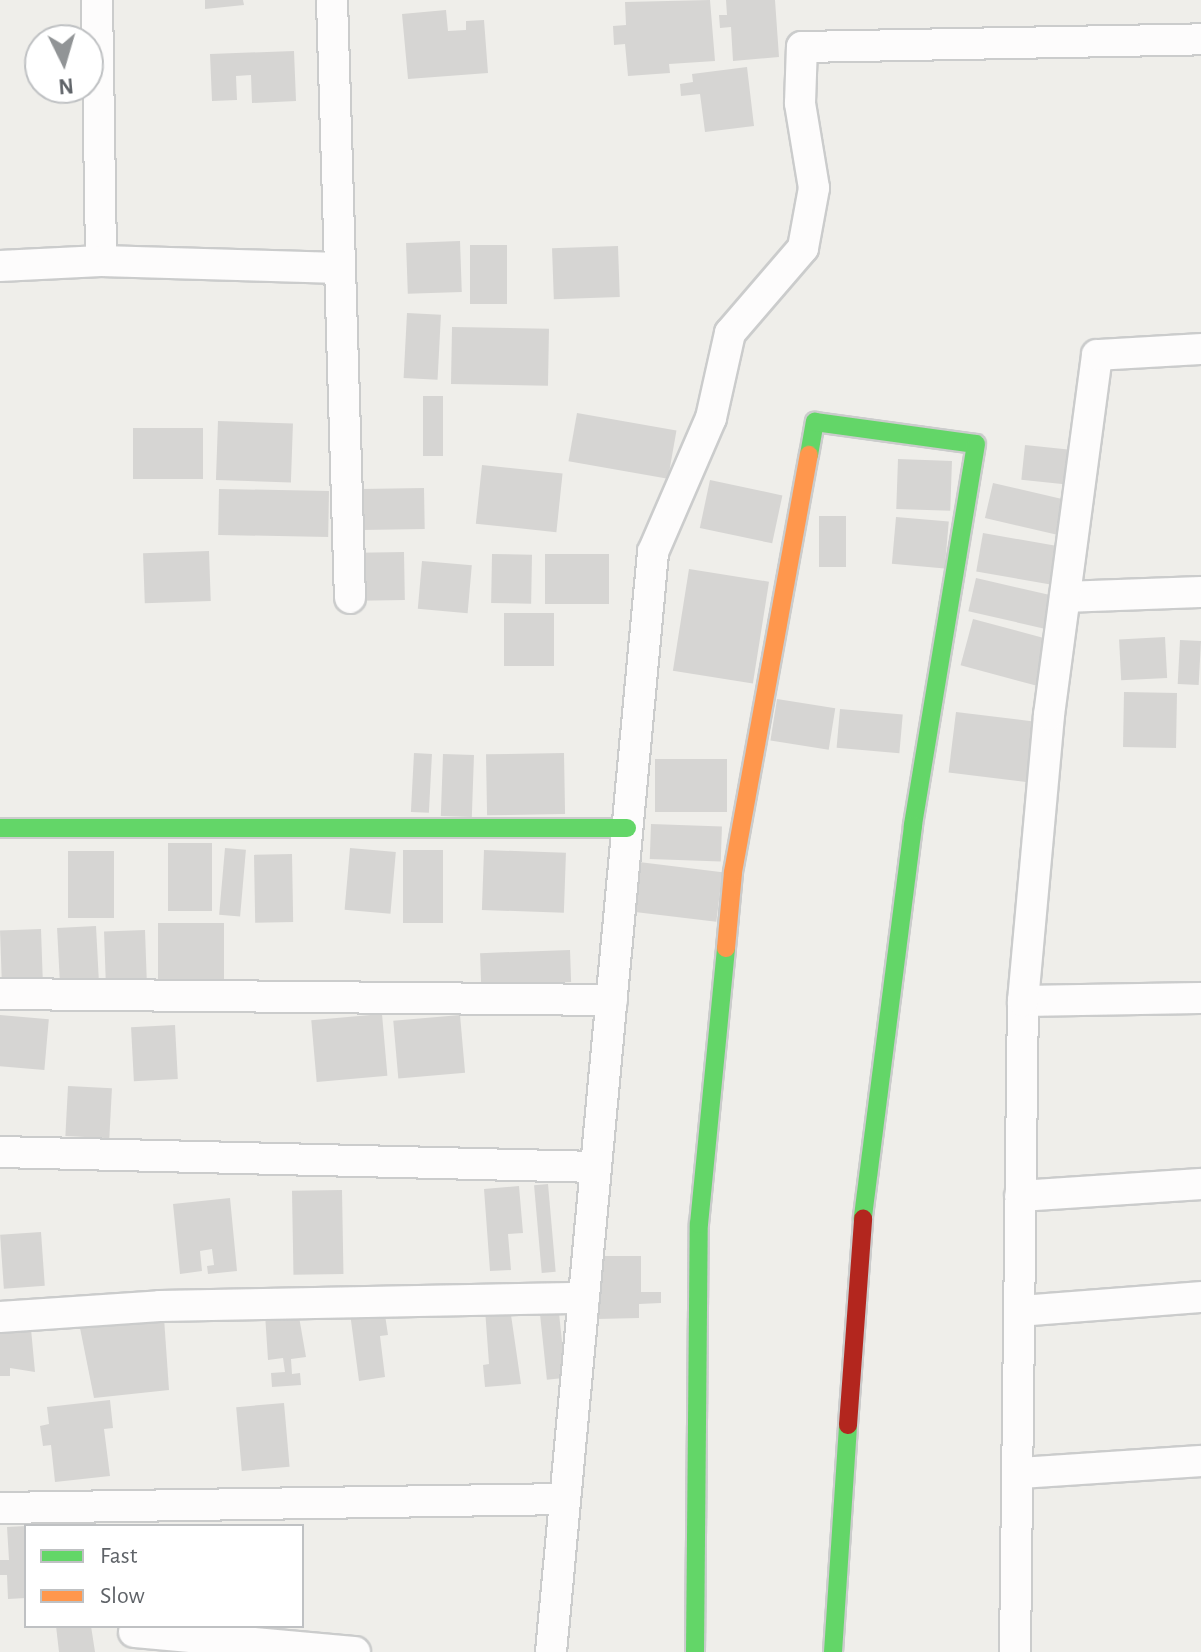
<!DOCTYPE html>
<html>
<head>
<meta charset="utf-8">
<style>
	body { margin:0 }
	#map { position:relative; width:1201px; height:1652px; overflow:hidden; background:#efeeea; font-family:"Alegreya Sans",sans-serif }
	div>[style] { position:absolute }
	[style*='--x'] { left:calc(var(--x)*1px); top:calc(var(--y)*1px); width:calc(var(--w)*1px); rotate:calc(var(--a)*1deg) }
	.building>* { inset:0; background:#d6d5d3; transform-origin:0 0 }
	.roads { filter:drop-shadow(2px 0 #cbcccc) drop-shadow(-2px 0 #cbcccc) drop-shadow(0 2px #cbcccc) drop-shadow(0 -2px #cbcccc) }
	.street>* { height:30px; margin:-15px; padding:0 15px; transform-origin:15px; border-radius:15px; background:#fdfcfc }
	.fast>* { height:18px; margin:-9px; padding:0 9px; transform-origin:9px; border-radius:9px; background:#63d668 }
	.slow>* { height:18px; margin:-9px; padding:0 9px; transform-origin:9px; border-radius:9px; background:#ff974d }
	.jam>* { height:18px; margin:-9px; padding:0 9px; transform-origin:9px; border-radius:9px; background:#b3261e }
	span { translate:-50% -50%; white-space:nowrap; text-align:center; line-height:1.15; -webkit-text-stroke:7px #fff; paint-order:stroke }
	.legend { position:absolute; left:24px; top:1524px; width:280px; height:104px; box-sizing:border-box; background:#fff; border:2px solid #bfc1c3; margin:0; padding:10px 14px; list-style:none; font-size:24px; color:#5f6368 }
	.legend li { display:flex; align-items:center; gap:16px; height:40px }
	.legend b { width:40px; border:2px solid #bfc1c3 }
	.north { position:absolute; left:24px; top:24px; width:80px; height:80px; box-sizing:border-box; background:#fff; border:2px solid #bfc1c3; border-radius:50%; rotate:175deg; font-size:22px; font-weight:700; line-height:32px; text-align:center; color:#5f6368 }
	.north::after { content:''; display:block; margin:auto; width:28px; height:36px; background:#919496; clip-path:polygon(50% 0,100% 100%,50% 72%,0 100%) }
</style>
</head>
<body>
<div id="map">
	<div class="building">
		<div style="clip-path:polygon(205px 0,243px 0,244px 5px,205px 9px)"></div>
		<div style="clip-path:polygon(710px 0,715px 61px,669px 64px,670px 73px,628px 76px,625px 44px,614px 45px,613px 26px,626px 25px,625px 2px)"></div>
		<div style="clip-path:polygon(726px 0,775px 0,779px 57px,733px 61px,731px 27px,720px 28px,719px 15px,727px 15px)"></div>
		<div style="clip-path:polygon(446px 10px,448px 31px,466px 30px,466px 21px,484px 20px,488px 73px,408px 79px,402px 14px)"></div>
		<div style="clip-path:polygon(294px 51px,296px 101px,252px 103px,251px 75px,236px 76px,237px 100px,212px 101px,210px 54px)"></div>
		<div style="clip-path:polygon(747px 67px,754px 126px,705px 132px,700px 94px,681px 96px,680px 84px,693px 82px,692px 74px)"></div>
		<div style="left:460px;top:241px;width:51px;height:54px;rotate:88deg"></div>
		<div style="left:470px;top:245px;width:37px;height:59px"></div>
		<div style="left:618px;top:246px;width:51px;height:66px;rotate:88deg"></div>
		<div style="left:407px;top:313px;width:34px;height:65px;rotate:3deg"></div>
		<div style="left:452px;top:327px;width:97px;height:57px;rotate:1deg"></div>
		<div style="left:423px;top:396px;width:20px;height:60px"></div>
		<div style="left:577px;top:413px;width:101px;height:49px;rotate:10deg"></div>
		<div style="left:218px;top:421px;width:75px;height:59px;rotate:2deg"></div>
		<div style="left:203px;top:428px;width:51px;height:70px;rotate:90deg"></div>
		<div style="left:1025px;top:445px;width:48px;height:35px;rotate:6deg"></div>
		<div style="left:898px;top:459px;width:54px;height:50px;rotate:2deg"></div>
		<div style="left:482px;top:465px;width:81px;height:59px;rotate:6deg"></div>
		<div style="left:710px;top:480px;width:74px;height:49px;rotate:12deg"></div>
		<div style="left:993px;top:483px;width:83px;height:36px;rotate:13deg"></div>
		<div style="left:424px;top:488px;width:41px;height:63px;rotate:89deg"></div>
		<div style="left:219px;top:489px;width:110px;height:46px;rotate:1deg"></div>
		<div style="left:819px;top:516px;width:27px;height:51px"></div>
		<div style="left:896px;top:517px;width:53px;height:47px;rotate:5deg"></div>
		<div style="left:983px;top:533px;width:74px;height:39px;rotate:10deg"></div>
		<div style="left:209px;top:551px;width:50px;height:66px;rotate:88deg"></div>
		<div style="left:404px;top:552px;width:48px;height:45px;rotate:89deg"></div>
		<div style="left:492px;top:554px;width:40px;height:49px;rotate:1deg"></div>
		<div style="left:545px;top:554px;width:64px;height:50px"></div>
		<div style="left:422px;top:561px;width:50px;height:48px;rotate:5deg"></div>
		<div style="left:689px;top:569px;width:81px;height:103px;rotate:9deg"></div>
		<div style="left:976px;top:578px;width:77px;height:34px;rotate:13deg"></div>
		<div style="left:554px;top:613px;width:53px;height:50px;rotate:90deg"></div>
		<div style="left:973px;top:619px;width:79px;height:48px;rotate:15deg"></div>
		<div style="left:1165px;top:637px;width:41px;height:46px;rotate:87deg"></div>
		<div style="left:1180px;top:640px;width:21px;height:44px;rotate:3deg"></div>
		<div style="left:1124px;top:692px;width:53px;height:55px;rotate:1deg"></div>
		<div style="left:777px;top:699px;width:59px;height:42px;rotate:9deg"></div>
		<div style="left:840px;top:709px;width:63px;height:39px;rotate:5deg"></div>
		<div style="left:956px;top:712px;width:78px;height:61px;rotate:7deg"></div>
		<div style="left:414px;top:753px;width:18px;height:59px;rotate:3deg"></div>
		<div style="left:564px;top:753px;width:61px;height:78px;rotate:89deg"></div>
		<div style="left:443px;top:754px;width:31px;height:62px;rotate:2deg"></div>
		<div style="left:727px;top:759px;width:53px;height:72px;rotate:90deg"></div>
		<div style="left:651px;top:824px;width:71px;height:35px;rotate:2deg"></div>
		<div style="left:168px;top:843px;width:44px;height:68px"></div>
		<div style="left:225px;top:848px;width:21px;height:67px;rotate:5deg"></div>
		<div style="left:350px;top:848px;width:46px;height:62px;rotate:5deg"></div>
		<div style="left:403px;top:850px;width:40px;height:73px"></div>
		<div style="left:484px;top:850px;width:82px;height:60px;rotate:2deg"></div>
		<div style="left:68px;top:851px;width:46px;height:67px"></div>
		<div style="left:292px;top:854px;width:68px;height:38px;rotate:89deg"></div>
		<div style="left:639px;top:862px;width:84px;height:50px;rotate:7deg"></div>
		<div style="left:158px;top:923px;width:66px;height:56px"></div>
		<div style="left:96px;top:926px;width:57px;height:39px;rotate:87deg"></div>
		<div style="left:41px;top:929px;width:50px;height:41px;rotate:88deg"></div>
		<div style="left:145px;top:930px;width:52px;height:41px;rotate:88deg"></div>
		<div style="left:570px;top:950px;width:32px;height:90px;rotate:88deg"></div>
		<div style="left:382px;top:1014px;width:62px;height:71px;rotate:85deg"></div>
		<div style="left:0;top:1015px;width:49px;height:51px;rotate:5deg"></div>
		<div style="left:460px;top:1015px;width:58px;height:67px;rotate:85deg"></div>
		<div style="left:175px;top:1025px;width:54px;height:44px;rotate:87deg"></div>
		<div style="left:68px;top:1086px;width:44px;height:50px;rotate:3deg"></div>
		<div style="left:548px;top:1184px;width:88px;height:14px;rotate:85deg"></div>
		<div style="clip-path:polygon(519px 1186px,523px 1233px,508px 1234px,511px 1270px,490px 1271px,484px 1189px)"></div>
		<div style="left:342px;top:1190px;width:84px;height:50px;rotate:89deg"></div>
		<div style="clip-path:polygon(230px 1198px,237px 1271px,208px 1274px,207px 1266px,214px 1265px,212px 1249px,200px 1251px,202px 1271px,180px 1274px,173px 1204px)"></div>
		<div style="left:41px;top:1232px;width:54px;height:41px;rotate:86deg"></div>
		<div style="clip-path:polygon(596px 1256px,641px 1256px,641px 1292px,661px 1292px,661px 1303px,639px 1304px,639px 1318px,597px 1319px)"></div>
		<div style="clip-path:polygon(384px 1308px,388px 1335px,380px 1336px,385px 1377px,359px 1381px,350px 1313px)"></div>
		<div style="clip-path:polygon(510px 1308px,521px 1384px,485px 1387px,483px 1365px,489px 1364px,485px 1309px)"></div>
		<div style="clip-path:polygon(298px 1311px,306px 1357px,291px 1359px,292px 1374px,300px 1373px,301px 1385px,272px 1387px,271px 1373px,285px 1372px,283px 1358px,268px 1360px,265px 1314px)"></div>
		<div style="left:559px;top:1313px;width:65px;height:19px;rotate:84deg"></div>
		<div style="clip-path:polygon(30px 1318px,35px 1372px,10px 1368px,10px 1376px,0 1376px,0 1321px)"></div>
		<div style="clip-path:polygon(78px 1318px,164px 1318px,169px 1390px,94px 1398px)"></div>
		<div style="clip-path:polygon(110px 1400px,113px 1428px,104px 1429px,110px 1476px,55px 1482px,51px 1445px,43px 1446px,40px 1426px,49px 1424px,47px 1407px)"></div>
		<div style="left:284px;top:1403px;width:64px;height:48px;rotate:85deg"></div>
		<div style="clip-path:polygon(26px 1526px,26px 1598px,8px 1599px,7px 1575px,0 1575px,0 1560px,9px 1560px,7px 1527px)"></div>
		<div style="clip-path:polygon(56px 1626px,91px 1626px,95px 1652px,59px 1652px)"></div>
	</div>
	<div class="roads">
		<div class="street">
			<div style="--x:97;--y:0;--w:261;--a:89.1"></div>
			<div style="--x:332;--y:0;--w:598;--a:88.28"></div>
			<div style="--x:0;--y:266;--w:101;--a:-2.8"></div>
			<div style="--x:101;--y:261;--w:239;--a:1.7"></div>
			<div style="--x:1065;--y:597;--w:136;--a:-2.1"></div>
			<div style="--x:0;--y:994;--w:612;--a:0.56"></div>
			<div style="--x:1023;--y:1001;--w:178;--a:-1"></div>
			<div style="--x:0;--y:1152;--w:596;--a:1.44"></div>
			<div style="--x:1020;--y:1196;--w:181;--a:-3.8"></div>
			<div style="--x:1020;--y:1311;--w:182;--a:-4.4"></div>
			<div style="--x:0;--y:1317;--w:160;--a:-3.9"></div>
			<div style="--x:160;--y:1306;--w:424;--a:-1.1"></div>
			<div style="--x:1020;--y:1473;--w:181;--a:-3.8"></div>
			<div style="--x:0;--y:1508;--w:565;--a:-0.91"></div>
			<div style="--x:134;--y:1632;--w:222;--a:5.2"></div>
			<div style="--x:551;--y:1652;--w:1105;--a:-84.7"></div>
			<div style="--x:653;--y:552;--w:146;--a:-66.6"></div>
			<div style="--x:711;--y:418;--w:87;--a:-77.4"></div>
			<div style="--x:730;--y:333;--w:112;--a:-49.3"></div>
			<div style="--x:803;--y:248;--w:61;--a:-79.6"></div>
			<div style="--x:814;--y:188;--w:86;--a:-99.4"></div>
			<div style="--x:800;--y:103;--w:56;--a:-88"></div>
			<div style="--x:802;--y:47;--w:399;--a:-1.1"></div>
			<div style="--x:1015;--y:1652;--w:651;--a:-89.3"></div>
			<div style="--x:1023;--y:1001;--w:287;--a:-84.8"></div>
			<div style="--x:1049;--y:715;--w:363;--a:-82.4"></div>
			<div style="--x:1097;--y:355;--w:104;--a:-3.3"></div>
		</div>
		<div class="fast">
			<div style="--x:809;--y:455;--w:34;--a:-80"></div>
			<div style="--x:815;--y:422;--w:162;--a:7.8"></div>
			<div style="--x:976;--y:444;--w:387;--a:99.4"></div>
			<div style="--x:913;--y:826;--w:396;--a:97.3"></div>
			<div style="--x:0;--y:828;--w:627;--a:0"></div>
			<div style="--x:695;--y:1652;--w:428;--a:-89.5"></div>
			<div style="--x:699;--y:1224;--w:277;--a:-84.4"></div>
			<div style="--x:833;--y:1652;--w:227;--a:-86.2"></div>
		</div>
		<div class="slow">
			<div style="--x:726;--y:948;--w:76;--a:-84.7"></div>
			<div style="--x:733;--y:872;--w:424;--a:-79.7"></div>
		</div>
		<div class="jam">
			<div style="--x:848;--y:1425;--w:207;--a:-85.8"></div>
		</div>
	</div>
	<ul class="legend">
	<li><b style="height:10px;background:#63d668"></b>Fast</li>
	<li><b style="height:10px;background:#ff974d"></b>Slow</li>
	</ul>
	<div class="north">N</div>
</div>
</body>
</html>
